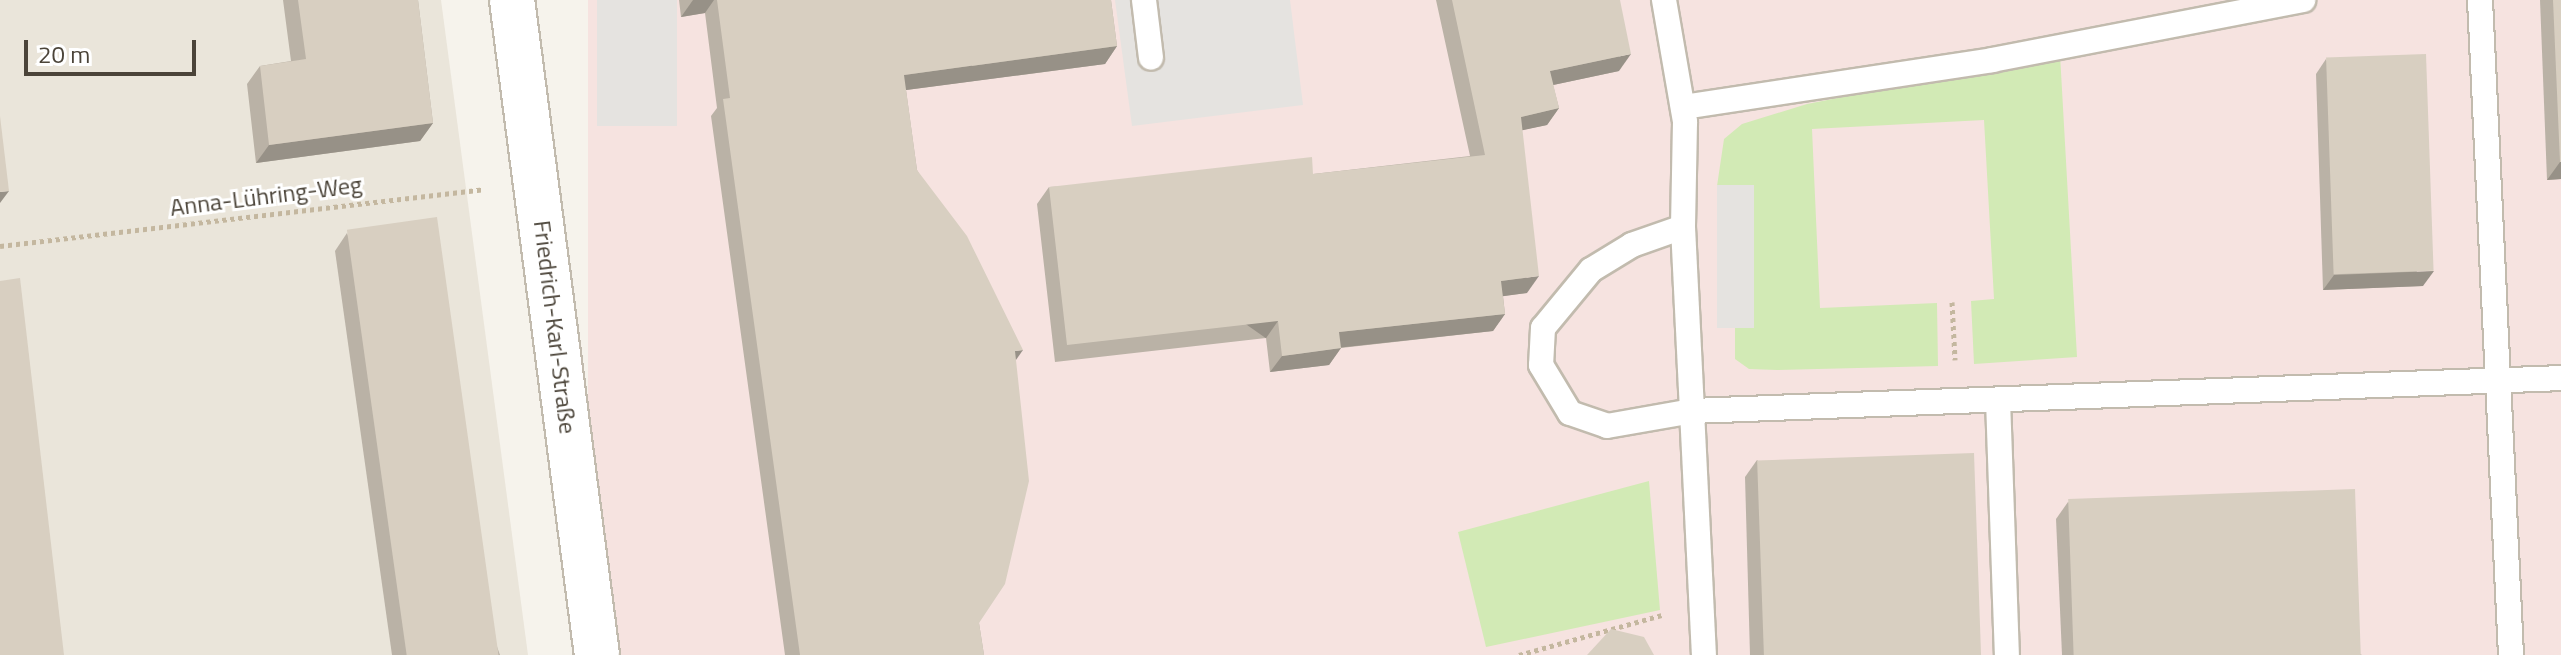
<!DOCTYPE html>
<html>
<head>
<meta charset="utf-8">
<style>
	body { margin:0 }
	#map { position:relative; width:2561px; height:655px; overflow:hidden; background:#f6f3ec; font-family:"Titillium Web",sans-serif }
	div>[style] { position:absolute }
	[style*='--x'] { left:calc(var(--x)*1px); top:calc(var(--y)*1px); width:calc(var(--w)*1px); rotate:calc(var(--a)*1deg) }
	.residential>* { inset:0; background:#eae5da }
	.medical>* { inset:0; background:#f6e3e0; transform-origin:0 0 }
	.green>* { inset:0; background:#d2eab5 }
	.parking>* { inset:0; background:#e5e3e0; transform-origin:0 0 }
	.path>* { height:5px; margin-top:-2.5px; transform-origin:0; background:repeating-linear-gradient(90deg,#c4b79f 0 4px,transparent 0 8px) }
	.roads { filter:drop-shadow(2px 0 #c2bbae) drop-shadow(-2px 0 #c2bbae) drop-shadow(0 2px #c2bbae) drop-shadow(0 -2px #c2bbae) }
	.lane>* { height:24px; margin:-12px; padding:0 12px; transform-origin:12px; border-radius:12px; background:#fff }
	.street>* { height:44px; margin:-22px; padding:0 22px; transform-origin:22px; border-radius:22px; background:#fff }
	.wall>* { inset:0; background:#bab2a6 }
	.shaded-wall>* { inset:0; background:#979187; transform-origin:0 0 }
	.building>* { inset:0; background:#d8cfc1; transform-origin:0 0 }
	span { translate:-50% -50%; white-space:nowrap; text-align:center; line-height:1.15; -webkit-text-stroke:6px #fff; paint-order:stroke }
	.street-label { font-size:24px; color:#4b4439 }
	.scale { position:absolute; left:24px; top:40px; width:172px; height:36px; box-sizing:border-box; border:4px solid #4b4439; border-top:0; padding-left:10px; font-size:24px; line-height:28px; white-space:nowrap; color:#4b4439; -webkit-text-stroke:6px #fff; paint-order:stroke }
</style>
</head>
<body>
<div id="map">
	<div class="residential">
		<div style="clip-path:polygon(0 0,441px 0,528px 655px,0 655px)"></div>
	</div>
	<div class="medical">
		<div style="left:588px;top:0;width:1973px;height:660px"></div>
	</div>
	<div class="green">
		<div style="clip-path:polygon(2060px 54px,2077px 357px,1974px 364px,1971px 301px,1994px 299px,1984px 120px,1812px 129px,1820px 308px,1937px 303px,1938px 366px,1777px 370px,1749px 369px,1735px 359px,1735px 328px,1753px 327px,1753px 185px,1717px 186px,1724px 139px,1742px 124px,1807px 104px)"></div>
		<div style="clip-path:polygon(1649px 481px,1660px 610px,1486px 647px,1458px 532px)"></div>
	</div>
	<div class="parking">
		<div style="left:597px;top:0;width:80px;height:126px"></div>
		<div style="clip-path:polygon(1115px 0,1290px 0,1303px 105px,1132px 126px)"></div>
		<div style="left:1754px;top:185px;width:143px;height:37px;rotate:90deg"></div>
	</div>
	<div class="path">
		<div style="--x:0;--y:246;--w:487;--a:-6.7"></div>
		<div style="--x:1952;--y:302;--w:58;--a:87"></div>
		<div style="--x:1519;--y:655;--w:148;--a:-15.6"></div>
	</div>
	<div class="roads">
		<div class="lane">
			<div style="--x:1144;--y:0;--w:58;--a:83.1"></div>
			<div style="--x:1664;--y:0;--w:124;--a:80.2"></div>
			<div style="--x:1685;--y:122;--w:105;--a:91.1"></div>
			<div style="--x:1683;--y:227;--w:429;--a:87.2"></div>
			<div style="--x:2480;--y:0;--w:656;--a:87.29"></div>
			<div style="--x:1683;--y:107;--w:313;--a:-8.6"></div>
			<div style="--x:1992;--y:60;--w:317;--a:-10.9"></div>
			<div style="--x:1683;--y:227;--w:54;--a:160.6"></div>
			<div style="--x:1632;--y:245;--w:48;--a:148.6"></div>
			<div style="--x:1591;--y:270;--w:75;--a:129.6"></div>
			<div style="--x:1543;--y:328;--w:37;--a:93"></div>
			<div style="--x:1541;--y:365;--w:56;--a:58.9"></div>
			<div style="--x:1570;--y:413;--w:39;--a:19"></div>
			<div style="--x:1607;--y:426;--w:86;--a:-10"></div>
			<div style="--x:1692;--y:411;--w:870;--a:-2.17"></div>
			<div style="--x:1998;--y:400;--w:255;--a:88"></div>
		</div>
		<div class="street">
			<div style="--x:512;--y:0;--w:660;--a:82.61"></div>
		</div>
	</div>
	<div class="wall">
		<div style="clip-path:polygon(283px 0,418px 0,433px 123px,420px 141px,256px 163px,247px 84px,260px 66px,291px 61px)"></div>
		<div style="clip-path:polygon(679px 0,1111px 0,1117px 46px,1105px 64px,906px 90px,917px 170px,1016px 360px,979px 623px,984px 655px,785px 655px,711px 116px,717px 108px,705px 13px,681px 17px)"></div>
		<div style="clip-path:polygon(1436px 0,1620px 0,1619px 71px,1553px 85px,1559px 108px,1547px 125px,1522px 130px,1527px 293px,1503px 296px,1505px 314px,1493px 331px,1341px 348px,1329px 365px,1270px 372px,1266px 338px,1055px 362px,1037px 204px,1049px 187px,1313px 174px,1470px 156px)"></div>
		<div style="clip-path:polygon(2540px 0,2561px 0,2561px 179px,2547px 180px)"></div>
		<div style="clip-path:polygon(2326px 59px,2423px 286px,2323px 290px,2316px 74px)"></div>
		<div style="clip-path:polygon(347px 233px,500px 655px,392px 655px,335px 251px)"></div>
		<div style="clip-path:polygon(1757px 460px,1981px 655px,1750px 655px,1745px 477px)"></div>
		<div style="clip-path:polygon(2068px 502px,2362px 655px,2062px 655px,2056px 519px)"></div>
	</div>
	<div class="shaded-wall">
		<div style="clip-path:polygon(693px 0,714px 0,705px 13px,681px 17px)"></div>
		<div style="clip-path:polygon(1117px 46px,1105px 64px,891px 92px,904px 75px)"></div>
		<div style="clip-path:polygon(1631px 54px,1619px 71px,1539px 88px,1550px 71px)"></div>
		<div style="clip-path:polygon(1559px 108px,1547px 125px,1509px 133px,1521px 117px)"></div>
		<div style="clip-path:polygon(433px 123px,420px 141px,256px 163px,269px 145px)"></div>
		<div style="clip-path:polygon(2560px 162px,2561px 162px,2561px 179px,2547px 180px)"></div>
		<div style="clip-path:polygon(9px 191px,0 203px,0 192px)"></div>
		<div style="clip-path:polygon(2434px 271px,2423px 286px,2323px 290px,2334px 275px)"></div>
		<div style="clip-path:polygon(1539px 276px,1527px 293px,1490px 298px,1501px 281px)"></div>
		<div style="clip-path:polygon(1505px 314px,1493px 331px,1327px 349px,1339px 332px)"></div>
		<div style="left:1278px;top:321px;width:21px;height:212px;rotate:125deg"></div>
		<div style="clip-path:polygon(1341px 348px,1329px 365px,1270px 372px,1282px 356px)"></div>
		<div style="clip-path:polygon(1023px 350px,1011px 367px,1015px 351px)"></div>
	</div>
	<div class="building">
		<div style="clip-path:polygon(298px 0,418px 0,433px 123px,269px 145px,260px 66px,306px 59px)"></div>
		<div style="clip-path:polygon(717px 0,1111px 0,1117px 46px,904px 75px,917px 170px,967px 236px,1023px 350px,1015px 351px,1029px 481px,1005px 584px,979px 623px,984px 655px,800px 655px,723px 99px,730px 98px)"></div>
		<div style="clip-path:polygon(1452px 0,1620px 0,1631px 54px,1550px 71px,1559px 108px,1521px 117px,1539px 276px,1501px 281px,1505px 314px,1339px 332px,1341px 348px,1282px 356px,1278px 321px,1067px 345px,1049px 187px,1312px 157px,1313px 174px,1485px 155px)"></div>
		<div style="clip-path:polygon(2553px 0,2561px 0,2561px 162px,2560px 162px)"></div>
		<div style="left:2426px;top:54px;width:217px;height:100px;rotate:88deg"></div>
		<div style="clip-path:polygon(0 116px,9px 191px,0 192px)"></div>
		<div style="left:437px;top:217px;width:443px;height:91px;rotate:82deg"></div>
		<div style="clip-path:polygon(20px 278px,64px 655px,0 655px,0 281px)"></div>
		<div style="left:1974px;top:453px;width:202px;height:217px;rotate:88deg"></div>
		<div style="left:2355px;top:489px;width:166px;height:287px;rotate:88deg"></div>
		<div style="clip-path:polygon(1611px 629px,1644px 637px,1654px 655px,1587px 655px)"></div>
	</div>
	<div class="street-label">
		<span style="left:266px;top:196px;rotate:-7deg">Anna-Lühring-Weg</span>
		<span style="left:555px;top:327px;rotate:83deg">Friedrich-Karl-Straße</span>
	</div>
	<div class="scale">20 m</div>
</div>
</body>
</html>
